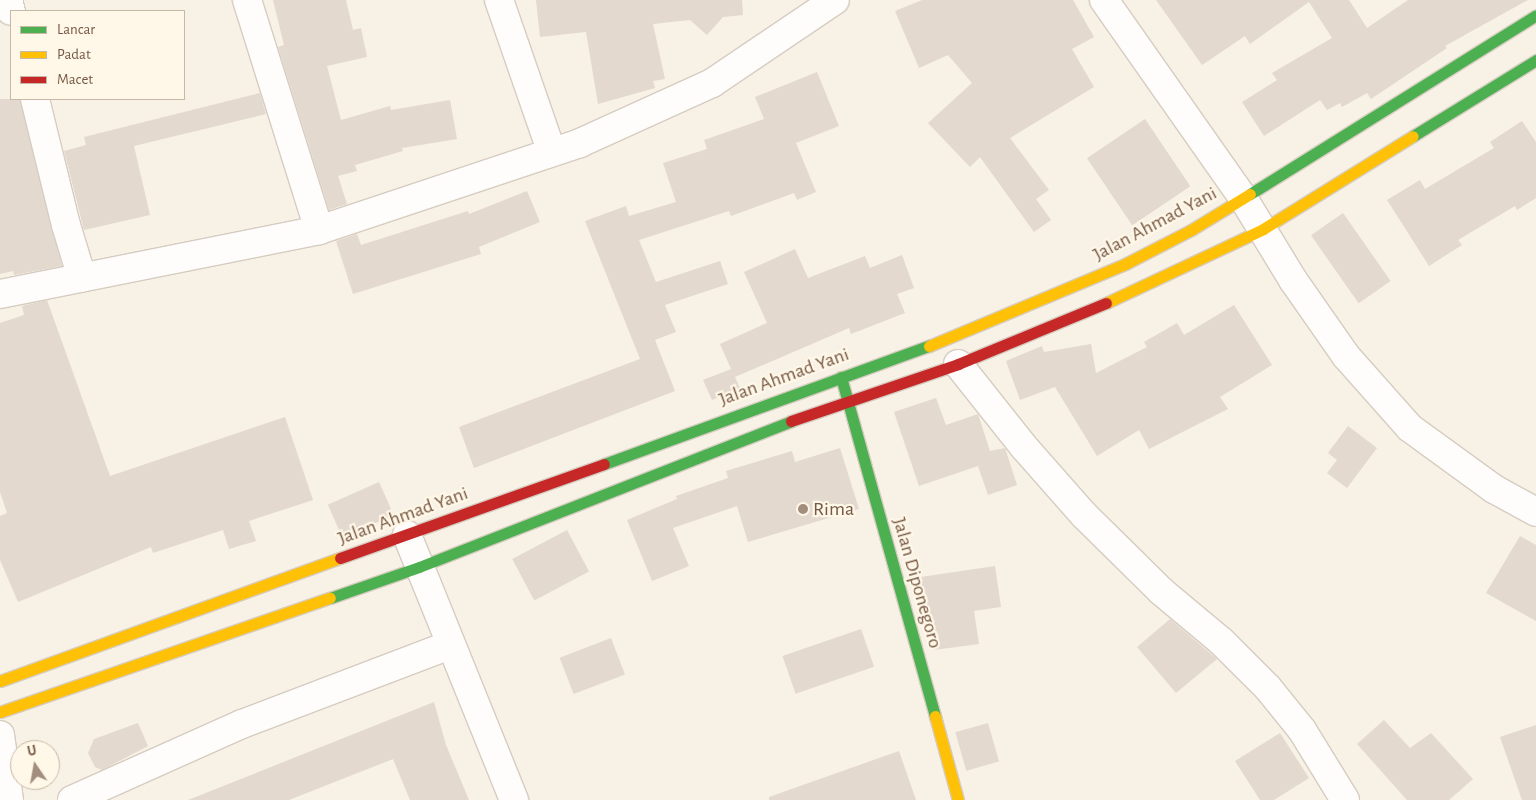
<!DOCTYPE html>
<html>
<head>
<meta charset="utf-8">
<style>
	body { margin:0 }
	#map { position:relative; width:1536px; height:800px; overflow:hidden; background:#f7f1e6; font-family:"Alegreya Sans",sans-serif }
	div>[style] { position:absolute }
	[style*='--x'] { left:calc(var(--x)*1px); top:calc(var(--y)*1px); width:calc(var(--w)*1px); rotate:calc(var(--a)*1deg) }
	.building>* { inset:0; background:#e3d9ce; transform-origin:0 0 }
	.roads { filter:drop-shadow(1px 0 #d6ccc1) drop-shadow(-1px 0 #d6ccc1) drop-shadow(0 1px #d6ccc1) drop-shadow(0 -1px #d6ccc1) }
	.street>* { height:28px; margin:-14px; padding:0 14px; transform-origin:14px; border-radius:14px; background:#fefdfb }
	.fast>* { height:11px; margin:-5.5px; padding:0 5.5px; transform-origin:5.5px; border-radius:5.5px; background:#4caf50 }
	.slow>* { height:11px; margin:-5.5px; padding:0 5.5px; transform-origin:5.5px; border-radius:5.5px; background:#ffc107 }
	.jam>* { height:11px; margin:-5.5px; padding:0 5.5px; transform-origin:5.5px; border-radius:5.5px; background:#c62828 }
	.dots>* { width:14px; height:14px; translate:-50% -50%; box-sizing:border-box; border:2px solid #fff7e7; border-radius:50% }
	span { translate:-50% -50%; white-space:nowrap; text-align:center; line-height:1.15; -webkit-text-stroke:4.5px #fff7e7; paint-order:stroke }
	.street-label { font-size:20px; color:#765945 }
	.poi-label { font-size:20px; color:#765945 }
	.left { translate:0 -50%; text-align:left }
	.legend { position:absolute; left:10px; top:10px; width:175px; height:90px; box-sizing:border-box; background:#fff7e7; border:1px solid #c8b8a6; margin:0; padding:6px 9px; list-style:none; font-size:15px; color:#765945 }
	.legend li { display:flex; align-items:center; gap:10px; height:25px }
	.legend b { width:25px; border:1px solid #c8b8a6 }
	.north { position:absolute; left:10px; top:740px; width:50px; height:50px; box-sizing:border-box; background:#fff7e7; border:1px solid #c8b8a6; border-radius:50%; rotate:348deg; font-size:14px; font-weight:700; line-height:20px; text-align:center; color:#765945 }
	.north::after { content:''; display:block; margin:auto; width:18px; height:22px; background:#a38e7d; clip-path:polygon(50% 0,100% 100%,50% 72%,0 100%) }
</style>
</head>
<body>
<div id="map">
	<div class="building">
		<div style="clip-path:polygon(273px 0,346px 0,353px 30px,361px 28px,367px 57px,327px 66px,341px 120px,390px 106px,391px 110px,450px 100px,457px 139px,402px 148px,403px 151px,355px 165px,357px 171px,338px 176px,347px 204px,329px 210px,278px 47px,284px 45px)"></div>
		<div style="clip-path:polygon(536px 0,742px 0,743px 15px,723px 17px,707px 35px,690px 20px,653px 24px,665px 79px,653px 81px,655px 88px,598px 104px,586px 32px,540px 37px)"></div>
		<div style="clip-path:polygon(922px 0,1073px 0,1094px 37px,1072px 49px,1094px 87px,1010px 138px,1049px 190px,1036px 199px,1051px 220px,1034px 232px,980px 157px,970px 167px,928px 123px,972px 83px,948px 55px,919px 68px,895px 11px)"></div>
		<div style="clip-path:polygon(1156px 0,1349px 0,1367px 28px,1408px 0,1528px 0,1445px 46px,1447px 48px,1371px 99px,1367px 93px,1342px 107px,1340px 103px,1327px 110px,1320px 100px,1264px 136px,1242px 102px,1277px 80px,1272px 73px,1332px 38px,1309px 2px,1250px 44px,1245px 36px,1202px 65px)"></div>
		<div style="clip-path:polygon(817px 72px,839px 126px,796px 143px,816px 192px,797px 200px,794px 193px,731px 216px,729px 211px,639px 240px,656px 282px,720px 261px,728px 284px,665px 305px,676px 332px,655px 340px,675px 391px,474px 468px,459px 427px,640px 359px,585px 221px,626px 206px,629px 216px,676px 202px,663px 163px,707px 149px,704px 140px,764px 119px,755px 97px)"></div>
		<div style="clip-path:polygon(260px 93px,266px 114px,134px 146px,150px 215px,84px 230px,64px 151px,86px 145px,84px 137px)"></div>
		<div style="clip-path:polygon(0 99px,20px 99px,62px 266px,14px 275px,13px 271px,0 274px)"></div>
		<div style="left:1145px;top:119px;width:81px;height:70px;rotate:56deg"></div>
		<div style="clip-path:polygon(1522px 121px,1536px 142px,1536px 198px,1517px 210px,1515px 206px,1458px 240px,1462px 245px,1429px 266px,1387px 200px,1420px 180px,1425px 189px,1494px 148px,1490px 142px)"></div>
		<div style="clip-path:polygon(527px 191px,540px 222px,479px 247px,481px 254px,353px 294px,336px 241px,357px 234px,361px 245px,468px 211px,469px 214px)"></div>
		<div style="left:1343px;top:213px;width:83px;height:39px;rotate:55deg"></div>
		<div style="clip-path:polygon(795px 249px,808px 278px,865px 256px,870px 268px,902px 255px,914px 288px,897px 294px,905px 313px,851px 334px,849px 328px,735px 377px,740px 388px,712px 400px,703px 380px,731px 369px,720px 344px,767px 323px,744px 272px)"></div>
		<div style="clip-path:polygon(47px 300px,110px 476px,285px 417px,313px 500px,249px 521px,256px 541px,229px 549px,223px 530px,153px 553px,151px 547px,18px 602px,0 560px,0 516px,7px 513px,0 492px,0 323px,24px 315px,22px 306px)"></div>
		<div style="clip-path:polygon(1234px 305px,1272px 365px,1220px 397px,1228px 409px,1149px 449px,1139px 430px,1097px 456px,1055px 387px,1020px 400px,1006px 361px,1042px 346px,1044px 352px,1091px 344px,1096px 373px,1147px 347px,1144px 342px,1177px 323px,1184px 335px)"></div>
		<div style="clip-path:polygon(936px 398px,946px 425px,978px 414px,990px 451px,1005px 448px,1017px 485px,988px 495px,978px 466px,919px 486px,894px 412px)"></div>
		<div style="clip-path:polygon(1348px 426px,1377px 448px,1347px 488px,1327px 473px,1337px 460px,1328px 453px)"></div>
		<div style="clip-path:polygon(840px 448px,859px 509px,748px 542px,737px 506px,673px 528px,689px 566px,652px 581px,627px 520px,677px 499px,676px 496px,728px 478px,726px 471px,792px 451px,795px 462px)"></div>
		<div style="left:379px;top:482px;width:36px;height:56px;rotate:66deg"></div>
		<div style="left:567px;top:530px;width:47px;height:62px;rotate:62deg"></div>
		<div style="clip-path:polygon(1520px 536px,1536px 545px,1536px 621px,1486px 593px)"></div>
		<div style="clip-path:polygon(995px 566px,1001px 607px,974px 611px,979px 644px,934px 650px,928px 609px,922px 610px,914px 578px)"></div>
		<div style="clip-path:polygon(1170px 619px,1217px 659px,1176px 693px,1137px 647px)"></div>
		<div style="left:861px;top:629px;width:40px;height:83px;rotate:71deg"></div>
		<div style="left:611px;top:638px;width:39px;height:55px;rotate:69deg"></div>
		<div style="clip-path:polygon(434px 702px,446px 745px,469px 800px,410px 800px,393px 759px,289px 800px,188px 800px)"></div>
		<div style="clip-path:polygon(1384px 720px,1410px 748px,1431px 733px,1473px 779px,1449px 800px,1407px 800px,1357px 744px)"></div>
		<div style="clip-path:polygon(138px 723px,148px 746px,102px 770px,95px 767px,88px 753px,94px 739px)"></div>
		<div style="left:988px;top:723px;width:40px;height:34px;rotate:74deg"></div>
		<div style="clip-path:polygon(1536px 725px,1536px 800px,1522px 800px,1500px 737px)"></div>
		<div style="clip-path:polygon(1280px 733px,1309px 778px,1274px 800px,1260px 800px,1235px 761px)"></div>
		<div style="clip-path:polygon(899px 751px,916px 800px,769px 800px,769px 797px)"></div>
	</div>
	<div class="roads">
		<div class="street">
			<div style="--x:8;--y:0;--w:11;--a:75"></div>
			<div style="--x:247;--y:0;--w:241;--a:72.6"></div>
			<div style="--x:499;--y:0;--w:159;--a:70.9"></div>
			<div style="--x:1104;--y:0;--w:242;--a:54.9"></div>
			<div style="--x:1243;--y:198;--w:96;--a:58.6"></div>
			<div style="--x:1293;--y:280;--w:93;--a:55.1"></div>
			<div style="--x:1346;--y:356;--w:96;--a:48.4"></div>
			<div style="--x:1410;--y:428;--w:104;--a:36"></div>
			<div style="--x:1494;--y:489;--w:48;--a:28.7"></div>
			<div style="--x:35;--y:99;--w:130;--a:76.2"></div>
			<div style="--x:66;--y:225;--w:55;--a:73.2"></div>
			<div style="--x:0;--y:294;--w:325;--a:-11.3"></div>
			<div style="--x:319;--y:230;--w:275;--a:-18.4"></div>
			<div style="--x:580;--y:143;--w:145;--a:-24.4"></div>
			<div style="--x:712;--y:83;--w:148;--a:-34"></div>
			<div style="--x:958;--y:364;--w:106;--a:51.5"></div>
			<div style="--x:1024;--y:447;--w:91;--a:48.6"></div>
			<div style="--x:1084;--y:515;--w:108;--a:44.6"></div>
			<div style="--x:1161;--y:591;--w:78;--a:39.8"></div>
			<div style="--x:1221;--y:641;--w:66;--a:45"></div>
			<div style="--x:1268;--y:688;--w:54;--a:51"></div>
			<div style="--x:1302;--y:730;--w:82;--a:58.4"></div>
			<div style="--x:407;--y:535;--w:286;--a:68"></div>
			<div style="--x:0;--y:735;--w:66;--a:82.1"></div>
			<div style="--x:72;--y:800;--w:186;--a:-24.1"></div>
			<div style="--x:242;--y:724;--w:222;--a:-20.8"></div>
		</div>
		<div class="fast">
			<div style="--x:1413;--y:136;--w:145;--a:-31.7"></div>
			<div style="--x:1250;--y:194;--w:337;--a:-32"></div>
			<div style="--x:841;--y:377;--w:352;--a:74.5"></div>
			<div style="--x:604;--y:464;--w:346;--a:-20"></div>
			<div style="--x:330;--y:598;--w:94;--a:-19.2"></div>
			<div style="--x:419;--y:567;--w:400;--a:-21.4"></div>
		</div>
		<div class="slow">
			<div style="--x:1106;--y:303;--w:174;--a:-25.2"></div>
			<div style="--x:1263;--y:229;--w:176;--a:-31.8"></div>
			<div style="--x:929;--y:346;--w:212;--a:-22.7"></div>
			<div style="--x:1125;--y:264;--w:74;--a:-27.3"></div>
			<div style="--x:1191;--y:230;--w:69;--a:-31.4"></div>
			<div style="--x:0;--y:681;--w:362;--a:-19.9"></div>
			<div style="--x:0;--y:712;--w:349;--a:-19.1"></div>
			<div style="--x:935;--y:716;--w:87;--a:74.7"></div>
		</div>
		<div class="jam">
			<div style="--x:791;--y:421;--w:176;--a:-18.8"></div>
			<div style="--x:958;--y:364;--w:160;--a:-22.4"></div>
			<div style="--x:340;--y:558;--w:280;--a:-19.6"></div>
		</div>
	</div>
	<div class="dots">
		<div style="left:803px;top:509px;background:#a38e7d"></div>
	</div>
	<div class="street-label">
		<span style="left:1155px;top:224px;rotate:-28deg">Jalan Ahmad Yani</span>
		<span style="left:784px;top:377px;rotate:-20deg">Jalan Ahmad Yani</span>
		<span style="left:403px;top:516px;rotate:-20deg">Jalan Ahmad Yani</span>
		<span style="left:917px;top:583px;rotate:74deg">Jalan Diponegoro</span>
	</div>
	<div class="poi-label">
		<span class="left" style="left:813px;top:509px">Rima</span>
	</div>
	<ul class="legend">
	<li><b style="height:6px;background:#4caf50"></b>Lancar</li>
	<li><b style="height:6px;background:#ffc107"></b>Padat</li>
	<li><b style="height:6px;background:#c62828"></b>Macet</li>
	</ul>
	<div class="north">U</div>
</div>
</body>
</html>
